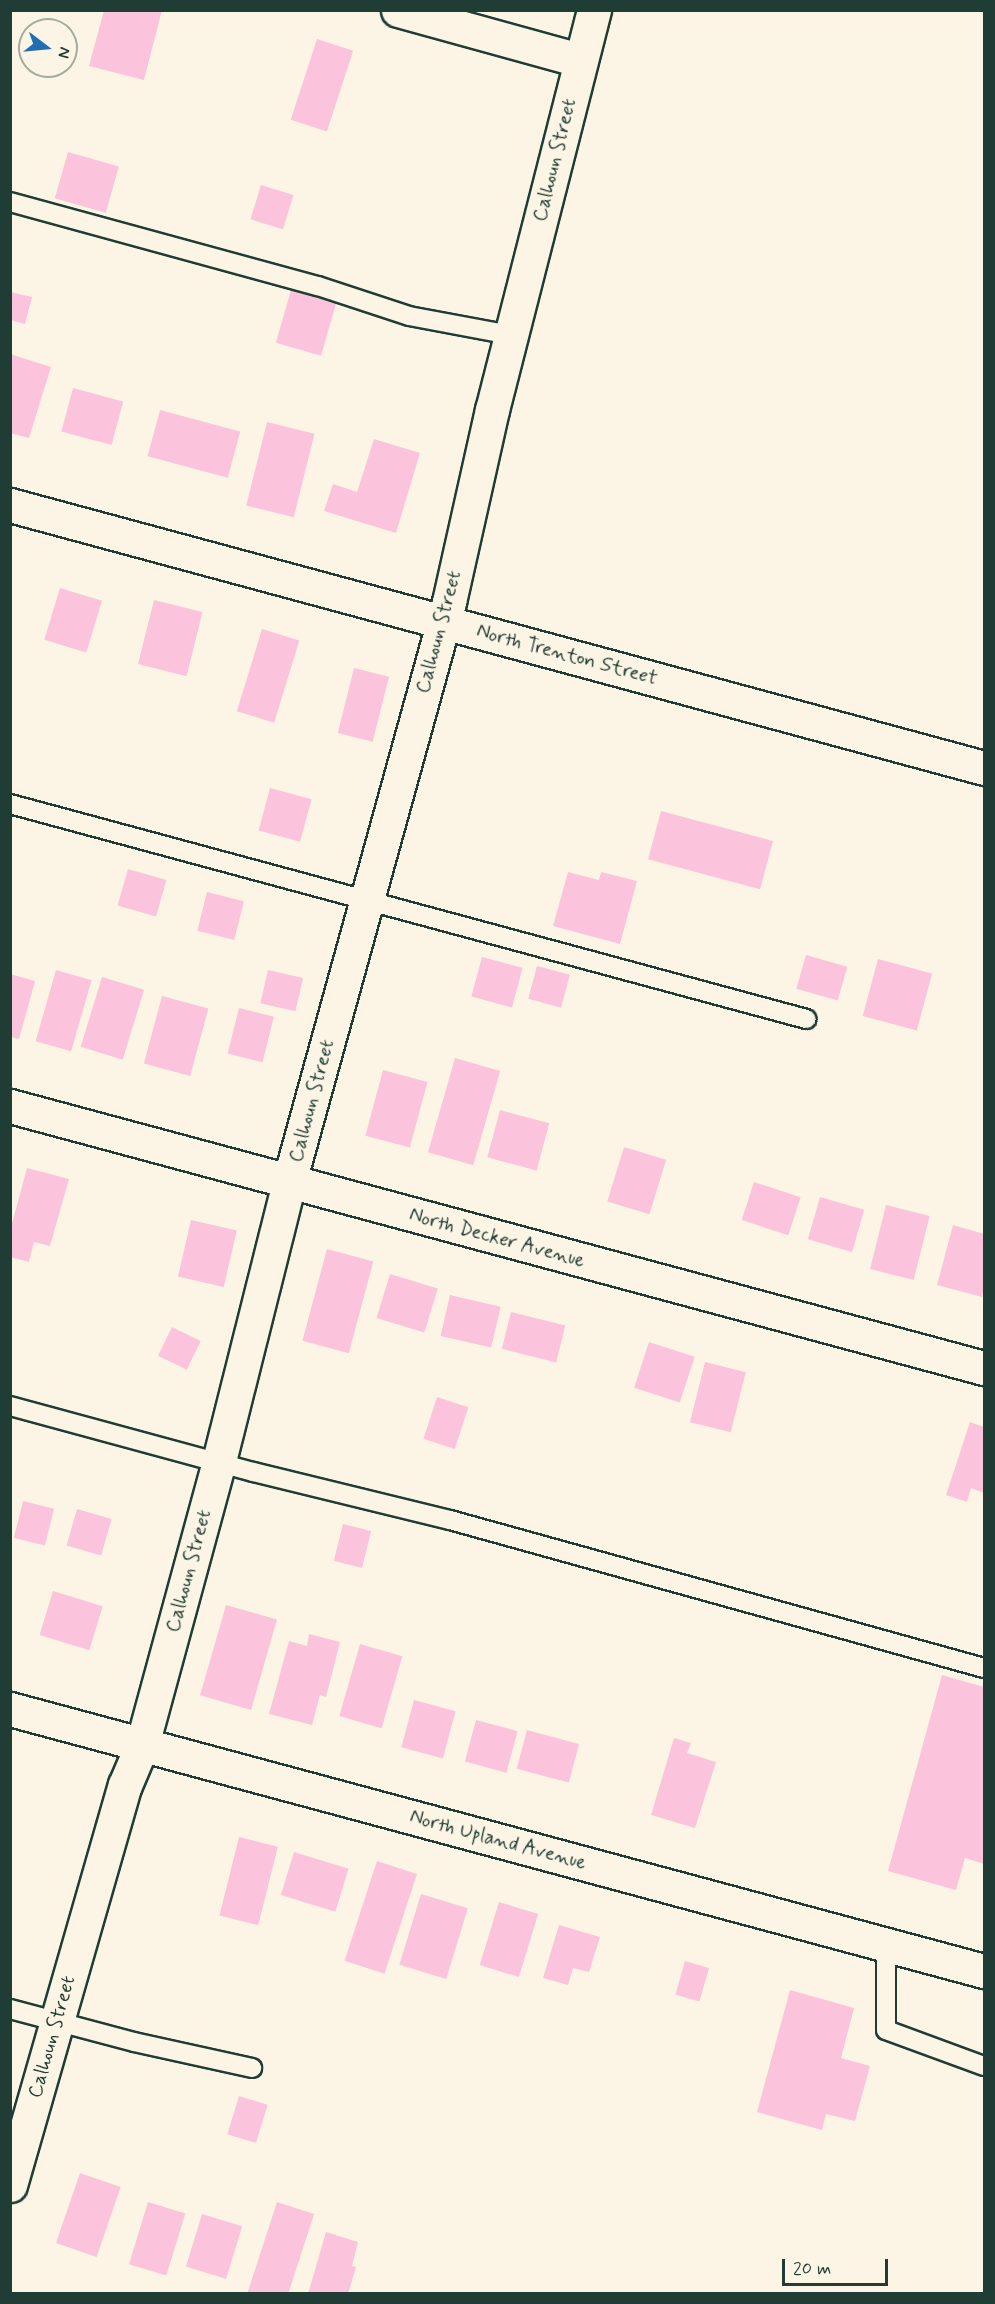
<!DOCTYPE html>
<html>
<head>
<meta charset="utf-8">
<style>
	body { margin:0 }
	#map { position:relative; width:995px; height:2304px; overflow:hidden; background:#fcf5e5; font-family:Mynerve,sans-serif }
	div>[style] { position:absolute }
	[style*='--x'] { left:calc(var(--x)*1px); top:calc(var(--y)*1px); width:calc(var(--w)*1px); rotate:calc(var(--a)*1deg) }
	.building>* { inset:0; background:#fbc4dc; transform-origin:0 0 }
	.roads { filter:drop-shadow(2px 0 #1f3d34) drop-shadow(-2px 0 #1f3d34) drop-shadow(0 2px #1f3d34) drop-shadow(0 -2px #1f3d34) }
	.lane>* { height:18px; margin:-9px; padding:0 9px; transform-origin:9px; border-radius:9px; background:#fcf5e5 }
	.street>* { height:33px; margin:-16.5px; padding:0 16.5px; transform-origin:16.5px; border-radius:16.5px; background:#fcf5e5 }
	span { translate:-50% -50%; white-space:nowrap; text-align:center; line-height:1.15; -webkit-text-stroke:4.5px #fcf5e5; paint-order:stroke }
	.street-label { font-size:20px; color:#1f3d34 }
	.frame { position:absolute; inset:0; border:12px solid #1f3d34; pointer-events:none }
	.north { position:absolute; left:18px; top:18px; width:60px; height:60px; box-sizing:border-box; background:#fcf5e5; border:2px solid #a4ab9e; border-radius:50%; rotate:106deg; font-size:16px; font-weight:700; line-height:24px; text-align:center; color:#1f3d34 }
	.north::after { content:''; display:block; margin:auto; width:21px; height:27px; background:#1f6fb2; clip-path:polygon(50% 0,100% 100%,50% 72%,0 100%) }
	.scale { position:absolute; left:782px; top:2259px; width:106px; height:27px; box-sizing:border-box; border:3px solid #1f3d34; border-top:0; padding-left:8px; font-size:18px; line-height:21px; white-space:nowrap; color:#1f3d34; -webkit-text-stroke:4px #fcf5e5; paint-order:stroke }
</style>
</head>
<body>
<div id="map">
	<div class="building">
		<div style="clip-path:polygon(104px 10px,162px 10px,144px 80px,89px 66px)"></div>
		<div style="left:317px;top:39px;width:38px;height:85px;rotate:18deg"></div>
		<div style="left:68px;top:152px;width:53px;height:48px;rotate:16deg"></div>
		<div style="left:261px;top:185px;width:34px;height:36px;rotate:17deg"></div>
		<div style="left:291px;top:290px;width:47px;height:55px;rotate:16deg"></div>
		<div style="clip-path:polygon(10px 292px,32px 297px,25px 324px,10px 320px)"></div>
		<div style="clip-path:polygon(10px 354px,51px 367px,29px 438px,10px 433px)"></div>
		<div style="left:73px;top:388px;width:52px;height:45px;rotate:15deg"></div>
		<div style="left:160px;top:410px;width:83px;height:48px;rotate:15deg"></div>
		<div style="left:267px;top:422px;width:49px;height:86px;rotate:14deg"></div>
		<div style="clip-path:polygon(374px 439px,420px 453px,396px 533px,324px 511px,333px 484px,357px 492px)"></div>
		<div style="left:60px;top:588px;width:44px;height:54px;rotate:17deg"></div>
		<div style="left:154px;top:600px;width:50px;height:66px;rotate:14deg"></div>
		<div style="left:262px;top:629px;width:39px;height:86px;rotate:17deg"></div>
		<div style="left:354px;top:668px;width:36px;height:67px;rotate:14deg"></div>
		<div style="left:270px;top:788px;width:43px;height:44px;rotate:15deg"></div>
		<div style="left:661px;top:811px;width:116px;height:50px;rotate:15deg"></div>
		<div style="left:128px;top:869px;width:40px;height:38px;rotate:16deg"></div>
		<div style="clip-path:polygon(568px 872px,599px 880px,601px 872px,637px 881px,620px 944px,553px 926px)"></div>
		<div style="left:207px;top:892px;width:38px;height:40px;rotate:14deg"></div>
		<div style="left:806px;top:955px;width:43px;height:35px;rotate:16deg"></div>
		<div style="left:482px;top:957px;width:42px;height:41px;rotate:15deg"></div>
		<div style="left:878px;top:959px;width:56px;height:59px;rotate:15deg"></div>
		<div style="left:537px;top:966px;width:34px;height:34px;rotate:15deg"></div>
		<div style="left:56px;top:970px;width:37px;height:74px;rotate:16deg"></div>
		<div style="left:268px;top:970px;width:36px;height:34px;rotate:13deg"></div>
		<div style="clip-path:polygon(10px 974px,35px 981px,19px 1039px,10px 1037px)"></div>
		<div style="left:102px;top:977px;width:44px;height:73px;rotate:17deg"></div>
		<div style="left:162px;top:996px;width:48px;height:70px;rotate:15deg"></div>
		<div style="left:239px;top:1008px;width:36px;height:47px;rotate:14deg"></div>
		<div style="left:455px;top:1058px;width:47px;height:98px;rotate:16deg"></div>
		<div style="left:383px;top:1070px;width:46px;height:68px;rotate:15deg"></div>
		<div style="left:500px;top:1110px;width:51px;height:49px;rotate:15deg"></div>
		<div style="left:624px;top:1147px;width:44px;height:57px;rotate:17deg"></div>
		<div style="clip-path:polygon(27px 1168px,69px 1179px,50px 1246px,34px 1242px,29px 1262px,10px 1257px,10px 1231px)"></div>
		<div style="left:754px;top:1182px;width:49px;height:40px;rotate:18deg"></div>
		<div style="left:820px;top:1197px;width:46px;height:44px;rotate:16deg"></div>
		<div style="left:886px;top:1205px;width:45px;height:66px;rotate:14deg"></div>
		<div style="left:191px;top:1220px;width:47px;height:58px;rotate:13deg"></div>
		<div style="clip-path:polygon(953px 1225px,984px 1234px,984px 1286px,982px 1297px,937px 1285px)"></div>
		<div style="left:327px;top:1249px;width:48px;height:95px;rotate:15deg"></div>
		<div style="left:390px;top:1274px;width:50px;height:46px;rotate:17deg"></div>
		<div style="left:450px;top:1295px;width:52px;height:42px;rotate:13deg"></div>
		<div style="left:511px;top:1312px;width:56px;height:38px;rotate:14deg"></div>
		<div style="left:172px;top:1327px;width:32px;height:32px;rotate:26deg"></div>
		<div style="left:649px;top:1342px;width:48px;height:48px;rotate:18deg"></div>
		<div style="left:705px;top:1362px;width:42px;height:62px;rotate:14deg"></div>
		<div style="left:437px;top:1397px;width:33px;height:44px;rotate:18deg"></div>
		<div style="clip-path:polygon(970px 1422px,984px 1427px,984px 1493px,971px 1488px,967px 1502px,946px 1495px)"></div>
		<div style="left:23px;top:1501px;width:32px;height:38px;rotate:14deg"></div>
		<div style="left:77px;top:1509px;width:36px;height:38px;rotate:16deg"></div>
		<div style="left:343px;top:1524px;width:29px;height:38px;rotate:14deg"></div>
		<div style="left:53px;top:1591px;width:52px;height:46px;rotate:17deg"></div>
		<div style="left:226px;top:1605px;width:53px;height:94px;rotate:16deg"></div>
		<div style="clip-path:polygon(309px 1634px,340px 1642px,326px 1697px,320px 1695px,312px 1725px,269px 1714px,289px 1641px,307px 1646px)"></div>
		<div style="left:360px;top:1644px;width:44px;height:75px;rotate:16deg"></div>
		<div style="clip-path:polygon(942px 1675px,984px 1687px,984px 1864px,965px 1858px,956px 1890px,888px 1871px)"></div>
		<div style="left:414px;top:1700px;width:43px;height:49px;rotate:15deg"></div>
		<div style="left:476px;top:1720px;width:43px;height:43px;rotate:15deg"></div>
		<div style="left:527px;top:1730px;width:54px;height:40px;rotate:15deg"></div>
		<div style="clip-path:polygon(674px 1738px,691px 1743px,687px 1753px,716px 1762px,695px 1828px,651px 1815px)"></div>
		<div style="left:239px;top:1837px;width:40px;height:81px;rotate:14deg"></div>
		<div style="left:294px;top:1852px;width:57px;height:45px;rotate:17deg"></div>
		<div style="left:377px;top:1861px;width:42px;height:105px;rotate:18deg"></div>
		<div style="left:421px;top:1894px;width:49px;height:74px;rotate:17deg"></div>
		<div style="left:499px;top:1902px;width:41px;height:66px;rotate:17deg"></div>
		<div style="clip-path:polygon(559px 1925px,600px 1937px,589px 1972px,573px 1968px,568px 1985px,543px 1978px)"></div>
		<div style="left:685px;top:1961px;width:25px;height:35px;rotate:16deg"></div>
		<div style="clip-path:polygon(790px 1990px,854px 2008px,841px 2058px,870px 2066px,855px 2121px,826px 2114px,822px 2130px,757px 2112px)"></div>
		<div style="left:239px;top:2096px;width:30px;height:40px;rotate:17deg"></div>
		<div style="left:80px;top:2173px;width:43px;height:74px;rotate:19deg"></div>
		<div style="left:148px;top:2202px;width:39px;height:65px;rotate:17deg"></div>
		<div style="left:277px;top:2202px;width:39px;height:96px;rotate:18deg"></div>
		<div style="left:202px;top:2214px;width:42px;height:55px;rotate:17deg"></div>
		<div style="clip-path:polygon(326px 2232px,358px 2242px,352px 2266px,356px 2267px,348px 2294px,308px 2294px)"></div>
	</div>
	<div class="roads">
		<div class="lane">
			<div style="--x:10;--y:202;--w:319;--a:15.3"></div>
			<div style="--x:318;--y:286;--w:96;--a:18.2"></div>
			<div style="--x:409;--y:316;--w:104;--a:10.6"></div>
			<div style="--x:10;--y:804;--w:825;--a:15.11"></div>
			<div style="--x:10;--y:1406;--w:252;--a:15.2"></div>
			<div style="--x:253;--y:1472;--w:203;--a:13.7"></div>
			<div style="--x:450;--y:1520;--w:554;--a:15.49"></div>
			<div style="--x:886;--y:1943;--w:87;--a:90"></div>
			<div style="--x:886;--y:2030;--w:104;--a:20.2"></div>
			<div style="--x:10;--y:2009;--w:128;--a:14.9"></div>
			<div style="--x:134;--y:2042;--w:121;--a:12.4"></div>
		</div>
		<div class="street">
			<div style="--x:398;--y:10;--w:189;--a:15.4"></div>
			<div style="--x:10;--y:505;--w:1009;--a:15.11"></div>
			<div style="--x:10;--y:1106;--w:1009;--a:15.06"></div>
			<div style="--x:10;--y:1709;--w:1009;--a:15.06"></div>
			<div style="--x:10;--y:2185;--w:416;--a:-74"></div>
			<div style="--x:125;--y:1785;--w:43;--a:-67"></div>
			<div style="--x:142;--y:1745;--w:294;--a:-74.8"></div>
			<div style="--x:219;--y:1461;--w:288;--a:-75.9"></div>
			<div style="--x:289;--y:1182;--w:602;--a:-74.58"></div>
			<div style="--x:449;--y:602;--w:197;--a:-77.4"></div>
			<div style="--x:492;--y:410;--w:413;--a:-75.7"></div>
		</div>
	</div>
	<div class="street-label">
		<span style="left:555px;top:160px;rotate:-76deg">Calhoun Street</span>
		<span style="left:439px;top:632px;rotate:-75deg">Calhoun Street</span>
		<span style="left:567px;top:655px;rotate:15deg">North Trenton Street</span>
		<span style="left:312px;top:1101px;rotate:-75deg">Calhoun Street</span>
		<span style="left:497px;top:1238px;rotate:15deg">North Decker Avenue</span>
		<span style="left:189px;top:1571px;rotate:-75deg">Calhoun Street</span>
		<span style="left:498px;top:1840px;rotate:15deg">North Upland Avenue</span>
		<span style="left:52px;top:2037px;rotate:-74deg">Calhoun Street</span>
	</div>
	<div class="frame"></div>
	<div class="north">N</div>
	<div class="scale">20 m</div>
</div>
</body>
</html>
